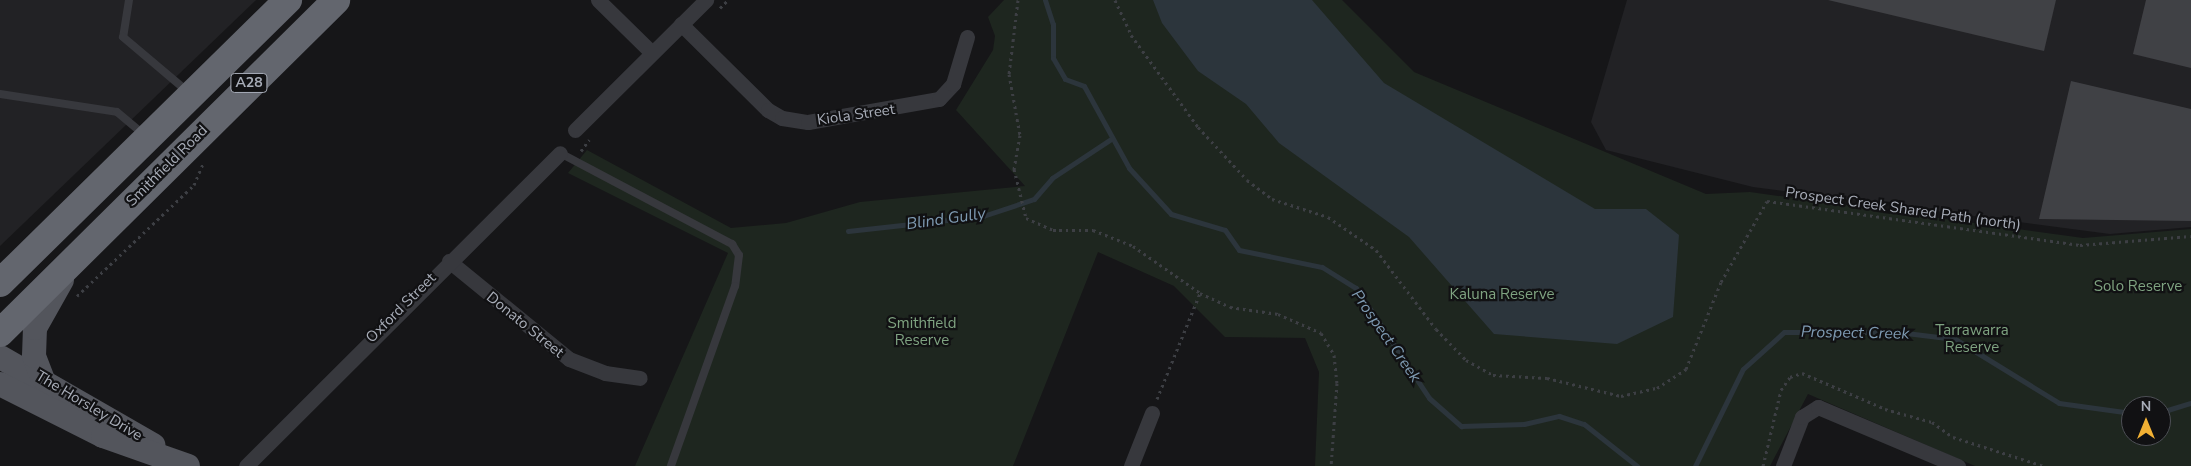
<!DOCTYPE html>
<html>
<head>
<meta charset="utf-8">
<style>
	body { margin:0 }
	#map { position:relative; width:2191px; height:466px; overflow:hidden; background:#161618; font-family:"Nunito Sans",sans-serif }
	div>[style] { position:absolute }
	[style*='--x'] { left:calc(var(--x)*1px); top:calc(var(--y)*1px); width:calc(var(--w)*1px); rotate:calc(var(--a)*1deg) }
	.built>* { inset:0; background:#222225 }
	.green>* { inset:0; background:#1e261f }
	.water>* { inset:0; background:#2c353c }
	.stream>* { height:5px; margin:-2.5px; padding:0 2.5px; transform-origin:2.5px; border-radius:2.5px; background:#2c353c }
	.building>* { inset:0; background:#404145 }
	.path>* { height:3px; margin-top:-1.5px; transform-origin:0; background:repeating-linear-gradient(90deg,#3d3f44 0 2.5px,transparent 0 6.5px) }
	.lane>* { height:8px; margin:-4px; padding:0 4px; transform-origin:4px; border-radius:4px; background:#37383d }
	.street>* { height:15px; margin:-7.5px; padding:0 7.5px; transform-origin:7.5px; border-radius:7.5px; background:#37383d }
	.primary>* { height:24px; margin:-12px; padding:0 12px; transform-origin:12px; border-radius:12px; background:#53555c }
	.highway>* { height:28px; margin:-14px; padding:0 14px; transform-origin:14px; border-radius:14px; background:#63666e }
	span { translate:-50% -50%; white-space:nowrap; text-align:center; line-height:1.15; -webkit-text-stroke:4.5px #111113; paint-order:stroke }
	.shield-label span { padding:1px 4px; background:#111113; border:1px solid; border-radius:4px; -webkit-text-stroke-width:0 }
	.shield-label { font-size:14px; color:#a8adb8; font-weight:700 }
	.street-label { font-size:15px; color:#a8adb8 }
	.park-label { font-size:15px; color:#7fa381 }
	.water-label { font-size:16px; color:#7f9bb3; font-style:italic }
	.north { position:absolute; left:2121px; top:396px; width:50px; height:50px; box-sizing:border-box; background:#111113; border:1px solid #4d4f55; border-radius:50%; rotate:0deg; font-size:14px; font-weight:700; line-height:20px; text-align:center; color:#a8adb8 }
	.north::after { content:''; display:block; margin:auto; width:18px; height:22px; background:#f2b134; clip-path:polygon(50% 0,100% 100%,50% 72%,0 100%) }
</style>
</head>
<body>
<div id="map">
	<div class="built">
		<div style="clip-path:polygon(0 0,256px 0,0 246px)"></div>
		<div style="clip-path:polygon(1627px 0,2191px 0,2191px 227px,2110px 234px,1753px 187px,1606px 150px,1591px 122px)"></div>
	</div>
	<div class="green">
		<div style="clip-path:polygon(evenodd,1004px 0,1342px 0,1414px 72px,1706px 194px,1750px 192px,2083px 238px,2191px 229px,2191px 466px,1975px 466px,1808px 394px,1770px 466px,1315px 466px,1319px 372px,1305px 338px,1225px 337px,1174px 286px,1098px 252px,1013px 466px,635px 466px,728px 253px,568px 173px,587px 150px,731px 228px,786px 223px,860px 202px,1025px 186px,956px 110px,993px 50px,995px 36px,988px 17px,1004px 0,2131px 406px,2161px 406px,2161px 436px,2131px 436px,2131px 406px)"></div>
	</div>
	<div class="water">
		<div style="clip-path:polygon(1153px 0,1312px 0,1384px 83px,1595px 209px,1646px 209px,1679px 235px,1673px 317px,1617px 344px,1494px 334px,1409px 237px,1279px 143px,1246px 104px,1198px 71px,1162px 23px)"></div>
	</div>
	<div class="stream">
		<div style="--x:1045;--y:0;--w:25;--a:72"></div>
		<div style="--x:1053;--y:24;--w:34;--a:90"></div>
		<div style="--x:1053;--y:58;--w:24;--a:60"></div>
		<div style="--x:1065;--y:79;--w:20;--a:20"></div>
		<div style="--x:1084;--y:86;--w:94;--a:61.2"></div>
		<div style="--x:1129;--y:168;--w:62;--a:47.6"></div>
		<div style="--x:1171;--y:214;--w:56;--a:16.5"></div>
		<div style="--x:1225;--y:230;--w:24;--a:55"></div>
		<div style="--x:1239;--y:250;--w:85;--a:11.6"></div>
		<div style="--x:1322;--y:267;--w:40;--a:32"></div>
		<div style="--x:1356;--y:288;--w:132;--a:56.4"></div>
		<div style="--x:1429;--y:398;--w:43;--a:41.2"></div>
		<div style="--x:1461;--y:426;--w:63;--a:-1.8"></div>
		<div style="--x:1524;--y:424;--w:36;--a:-13"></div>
		<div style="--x:1559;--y:416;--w:26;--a:18"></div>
		<div style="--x:1584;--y:424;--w:68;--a:38.4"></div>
		<div style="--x:848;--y:231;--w:136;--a:-6.3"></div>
		<div style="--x:983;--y:216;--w:54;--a:-18.4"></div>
		<div style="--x:1034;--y:199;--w:28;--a:-49"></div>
		<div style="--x:1052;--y:178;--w:71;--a:-33.5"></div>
		<div style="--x:2161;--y:412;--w:31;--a:-17"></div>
		<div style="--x:1695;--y:466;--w:108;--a:-63.7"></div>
		<div style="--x:1743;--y:369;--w:55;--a:-42.1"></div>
		<div style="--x:1784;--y:332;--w:114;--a:0"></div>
		<div style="--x:1898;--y:332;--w:57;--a:7"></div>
		<div style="--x:1955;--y:339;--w:122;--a:31.6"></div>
		<div style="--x:2059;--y:403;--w:73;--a:7.9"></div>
	</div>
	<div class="building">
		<div style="clip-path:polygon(1828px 0,2056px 0,2044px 51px)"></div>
		<div style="clip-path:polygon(2146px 0,2191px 0,2191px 68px,2133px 54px)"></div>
		<div style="clip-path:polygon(2071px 81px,2191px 109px,2191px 221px,2039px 219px)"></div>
	</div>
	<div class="path">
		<div style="--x:1018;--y:0;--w:75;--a:96.9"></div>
		<div style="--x:1009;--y:74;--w:62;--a:79.8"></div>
		<div style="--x:1020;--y:135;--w:35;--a:100"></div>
		<div style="--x:1014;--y:169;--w:50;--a:76.2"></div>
		<div style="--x:1026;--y:218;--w:30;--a:24"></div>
		<div style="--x:1053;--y:230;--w:40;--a:0"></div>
		<div style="--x:1093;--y:230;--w:43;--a:21.8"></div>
		<div style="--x:1133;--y:246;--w:82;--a:35"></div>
		<div style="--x:1200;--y:293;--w:33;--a:25"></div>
		<div style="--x:1230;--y:307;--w:49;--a:8.3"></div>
		<div style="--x:1278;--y:314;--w:47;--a:23.8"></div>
		<div style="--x:1321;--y:333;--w:26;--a:59"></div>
		<div style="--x:1334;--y:355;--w:28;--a:84"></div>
		<div style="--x:1337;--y:383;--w:83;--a:94.1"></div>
		<div style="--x:1115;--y:0;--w:38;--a:65"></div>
		<div style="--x:1131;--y:35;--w:114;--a:53.9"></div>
		<div style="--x:1198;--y:127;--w:72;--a:47.2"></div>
		<div style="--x:1247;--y:180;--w:31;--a:37"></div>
		<div style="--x:1272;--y:199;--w:59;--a:17.8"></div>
		<div style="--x:1328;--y:217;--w:58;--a:34.5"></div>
		<div style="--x:1376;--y:250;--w:99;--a:52.8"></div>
		<div style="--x:1436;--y:329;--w:43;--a:45.9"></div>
		<div style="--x:1466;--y:360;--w:31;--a:29"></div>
		<div style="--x:1493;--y:375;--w:54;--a:3.2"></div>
		<div style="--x:1547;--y:378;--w:76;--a:13.7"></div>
		<div style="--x:1621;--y:396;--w:37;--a:-13"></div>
		<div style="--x:1657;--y:388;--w:35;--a:-33"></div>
		<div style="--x:1686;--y:369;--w:94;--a:-68.1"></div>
		<div style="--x:1721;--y:282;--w:93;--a:-60.4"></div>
		<div style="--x:1767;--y:201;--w:316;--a:8"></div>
		<div style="--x:2080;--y:245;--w:111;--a:-4.6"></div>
		<div style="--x:720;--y:8;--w:11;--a:-45"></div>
		<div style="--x:581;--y:151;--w:14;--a:-54"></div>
		<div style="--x:77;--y:296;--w:161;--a:-43.5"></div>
		<div style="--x:194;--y:185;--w:25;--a:-67"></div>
		<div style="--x:1157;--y:399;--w:114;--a:-67.9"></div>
		<div style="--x:1763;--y:466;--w:78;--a:-76.7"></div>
		<div style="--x:1781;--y:390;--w:16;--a:-55"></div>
		<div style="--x:1790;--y:377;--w:13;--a:-18"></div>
		<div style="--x:1802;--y:373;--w:90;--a:23.4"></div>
		<div style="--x:1885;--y:409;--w:49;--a:15.5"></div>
		<div style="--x:1932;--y:422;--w:26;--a:36"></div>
		<div style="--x:1953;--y:437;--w:96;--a:17.7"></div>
	</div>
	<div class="lane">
		<div style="--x:129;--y:0;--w:37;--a:99"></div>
		<div style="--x:123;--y:37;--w:85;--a:40.2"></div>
		<div style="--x:0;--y:94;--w:118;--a:8.7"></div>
		<div style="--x:117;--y:112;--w:35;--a:40"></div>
		<div style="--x:560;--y:153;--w:195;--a:27.9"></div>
		<div style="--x:732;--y:244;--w:13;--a:58"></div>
		<div style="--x:739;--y:255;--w:31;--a:97"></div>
		<div style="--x:735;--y:286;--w:191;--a:109.6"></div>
	</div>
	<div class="street">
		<div style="--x:598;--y:0;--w:73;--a:44.4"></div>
		<div style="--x:681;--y:24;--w:122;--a:44.7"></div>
		<div style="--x:768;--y:110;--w:16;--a:30"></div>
		<div style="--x:782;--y:118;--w:26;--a:9"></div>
		<div style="--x:808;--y:122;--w:133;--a:-10"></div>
		<div style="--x:939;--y:99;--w:21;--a:-47"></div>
		<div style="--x:953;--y:84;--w:49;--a:-73.4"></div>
		<div style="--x:575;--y:130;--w:185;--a:-44.8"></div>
		<div style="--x:449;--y:261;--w:155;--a:39.2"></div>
		<div style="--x:569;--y:359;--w:39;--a:21"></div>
		<div style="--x:605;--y:373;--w:35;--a:8"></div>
		<div style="--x:246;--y:466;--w:443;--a:-44.9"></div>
		<div style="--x:1131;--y:466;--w:57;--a:-68.4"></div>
		<div style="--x:1783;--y:466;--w:53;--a:-68.8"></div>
		<div style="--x:1802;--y:417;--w:19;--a:-32"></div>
		<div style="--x:1818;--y:407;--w:152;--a:22.9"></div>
	</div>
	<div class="primary">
		<div style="--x:0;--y:357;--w:177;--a:29.9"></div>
		<div style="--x:42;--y:377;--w:22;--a:-111"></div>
		<div style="--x:34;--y:356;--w:28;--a:-88"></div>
		<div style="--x:35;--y:328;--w:55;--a:-60.6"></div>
		<div style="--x:0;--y:384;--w:115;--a:26.8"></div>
		<div style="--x:103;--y:436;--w:90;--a:19.4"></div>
	</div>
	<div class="highway">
		<div style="--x:0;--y:283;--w:404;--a:-44.5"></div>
		<div style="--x:0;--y:333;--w:473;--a:-44.7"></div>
	</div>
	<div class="shield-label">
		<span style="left:249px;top:83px">A28</span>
	</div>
	<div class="street-label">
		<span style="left:856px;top:115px;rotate:-8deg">Kiola Street</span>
		<span style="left:167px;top:166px;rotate:-45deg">Smithfield Road</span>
		<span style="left:1903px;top:209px;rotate:8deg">Prospect Creek Shared Path (north)</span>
		<span style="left:401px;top:308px;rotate:-45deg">Oxford Street</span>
		<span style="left:525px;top:325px;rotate:39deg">Donato Street</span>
		<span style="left:89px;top:406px;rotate:31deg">The Horsley Drive</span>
	</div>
	<div class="park-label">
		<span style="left:2138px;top:287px">Solo Reserve</span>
		<span style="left:1502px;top:295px">Kaluna Reserve</span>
		<span style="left:922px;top:332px">Smithfield<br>Reserve</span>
		<span style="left:1972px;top:339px">Tarrawarra<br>Reserve</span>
	</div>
	<div class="water-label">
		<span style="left:946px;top:219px;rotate:-8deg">Blind Gully</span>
		<span style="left:1855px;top:333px;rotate:1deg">Prospect Creek</span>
		<span style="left:1386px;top:336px;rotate:55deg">Prospect Creek</span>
	</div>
	<div class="north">N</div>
</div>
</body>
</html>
